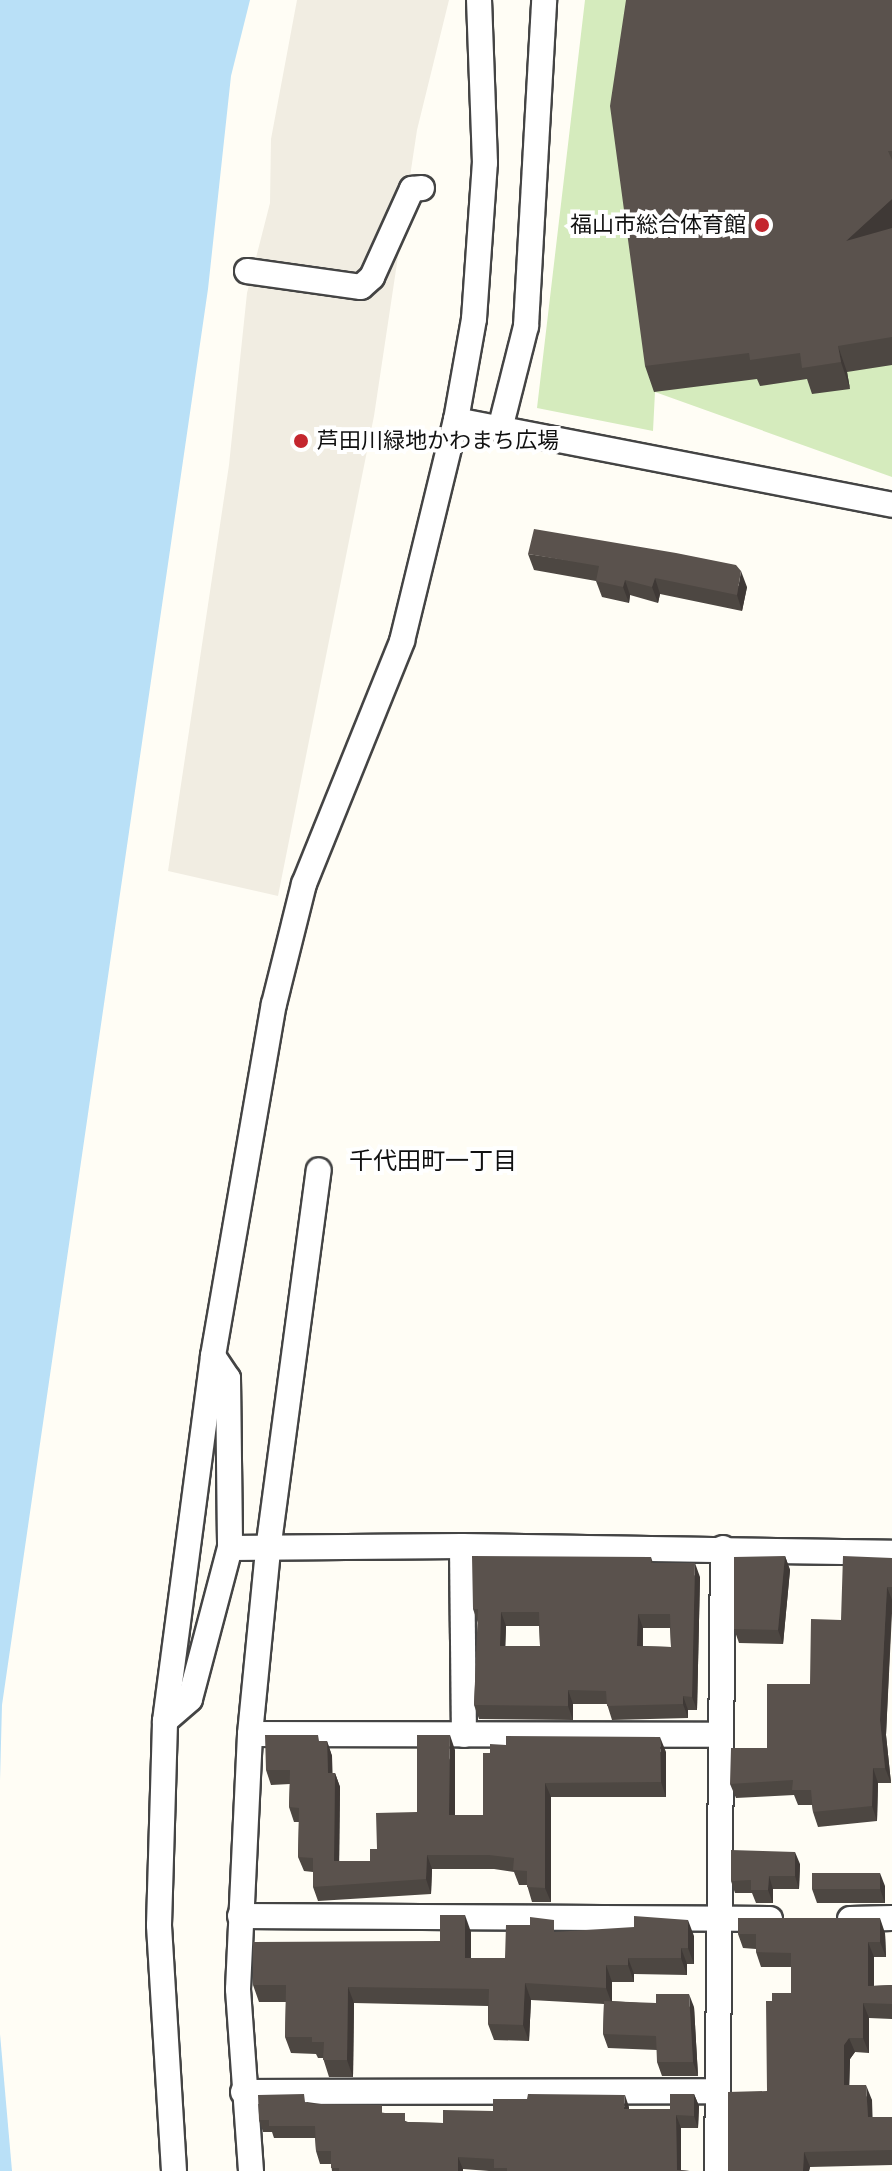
<!DOCTYPE html>
<html>
<head>
<meta charset="utf-8">
<style>
	body { margin:0 }
	#map { position:relative; width:892px; height:2171px; overflow:hidden; background:#fffdf5; font-family:"Roboto Serif","Noto Sans JP",serif }
	div>[style] { position:absolute }
	[style*='--x'] { left:calc(var(--x)*1px); top:calc(var(--y)*1px); width:calc(var(--w)*1px); rotate:calc(var(--a)*1deg) }
	.green>* { inset:0; background:#d5ebbd }
	.plaza>* { inset:0; background:#f1ede2 }
	.water>* { inset:0; background:#b9e0f7 }
	.roads { filter:drop-shadow(2px 0 #444) drop-shadow(-2px 0 #444) drop-shadow(0 2px #444) drop-shadow(0 -2px #444) }
	.minor>* { height:24px; margin:-12px; padding:0 12px; transform-origin:12px; border-radius:12px; background:#fff }
	.wall>* { inset:0; background:#4d4742 }
	.shaded-wall>* { inset:0; background:#3f3936 }
	.building>* { inset:0; background:#5a524d; transform-origin:0 0 }
	.dots>* { width:22px; height:22px; translate:-50% -50%; box-sizing:border-box; border:4px solid #fff; border-radius:50% }
	span { translate:-50% -50%; white-space:nowrap; text-align:center; line-height:1.15; -webkit-text-stroke:8px #fff; paint-order:stroke }
	.poi-label { font-size:22px; color:#111 }
	.right { translate:-100% -50%; text-align:right }
	.left { translate:0 -50%; text-align:left }
	.neighbourhood-label { font-size:24px; color:#111 }
</style>
</head>
<body>
<div id="map">
	<div class="green">
		<div style="clip-path:polygon(585px 0,892px 0,892px 477px,655px 392px,653px 431px,537px 408px)"></div>
	</div>
	<div class="plaza">
		<div style="clip-path:polygon(297px 0,449px 0,417px 130px,374px 416px,278px 896px,168px 871px,229px 465px,247px 293px,270px 203px,271px 139px)"></div>
	</div>
	<div class="water">
		<div style="clip-path:polygon(0 0,250px 0,231px 76px,208px 289px,2px 1705px,0 1781px)"></div>
		<div style="clip-path:polygon(0 2034px,12px 2171px,0 2171px)"></div>
	</div>
	<div class="roads">
		<div class="minor">
			<div style="--x:247;--y:271;--w:115;--a:8"></div>
			<div style="--x:361;--y:287;--w:15;--a:-42"></div>
			<div style="--x:372;--y:277;--w:97;--a:-65.6"></div>
			<div style="--x:412;--y:189;--w:10;--a:-6"></div>
			<div style="--x:456;--y:420;--w:444;--a:11"></div>
			<div style="--x:500;--y:429;--w:106;--a:-75.8"></div>
			<div style="--x:526;--y:326;--w:326;--a:-86.8"></div>
			<div style="--x:213;--y:1356;--w:27;--a:56"></div>
			<div style="--x:228;--y:1378;--w:170;--a:89.3"></div>
			<div style="--x:462;--y:1546;--w:189;--a:89.4"></div>
			<div style="--x:165;--y:1721;--w:33;--a:-41"></div>
			<div style="--x:190;--y:1699;--w:156;--a:-75.2"></div>
			<div style="--x:230;--y:1548;--w:232;--a:-0.5"></div>
			<div style="--x:462;--y:1546;--w:430;--a:0.9"></div>
			<div style="--x:250;--y:1734;--w:469;--a:0.1"></div>
			<div style="--x:240;--y:1916;--w:530;--a:0.32"></div>
			<div style="--x:850;--y:1919;--w:42;--a:-1.4"></div>
			<div style="--x:243;--y:2092;--w:474;--a:-0.1"></div>
			<div style="--x:174;--y:2171;--w:246;--a:-93.5"></div>
			<div style="--x:159;--y:1925;--w:204;--a:-88.3"></div>
			<div style="--x:165;--y:1721;--w:368;--a:-82.5"></div>
			<div style="--x:213;--y:1356;--w:357;--a:-80.2"></div>
			<div style="--x:274;--y:1004;--w:124;--a:-76"></div>
			<div style="--x:304;--y:884;--w:262;--a:-68"></div>
			<div style="--x:402;--y:641;--w:228;--a:-76.3"></div>
			<div style="--x:456;--y:420;--w:103;--a:-79.9"></div>
			<div style="--x:474;--y:319;--w:156;--a:-86"></div>
			<div style="--x:485;--y:163;--w:163;--a:-92.1"></div>
			<div style="--x:251;--y:2171;--w:182;--a:-94.1"></div>
			<div style="--x:238;--y:1989;--w:255;--a:-87.3"></div>
			<div style="--x:250;--y:1734;--w:185;--a:-84.4"></div>
			<div style="--x:268;--y:1550;--w:383;--a:-82.4"></div>
			<div style="--x:717;--y:2171;--w:623;--a:-89.45"></div>
		</div>
	</div>
	<div class="wall">
		<div style="clip-path:polygon(892px 0,892px 365px,847px 372px,850px 389px,812px 394px,807px 379px,760px 386px,757px 379px,654px 392px,645px 366px)"></div>
		<div style="clip-path:polygon(528px 554px,747px 587px,742px 611px,660px 594px,658px 603px,630px 595px,629px 603px,602px 597px,596px 581px,534px 570px)"></div>
		<div style="clip-path:polygon(785px 1556px,790px 1570px,783px 1644px,739px 1643px,734px 1629px)"></div>
		<div style="clip-path:polygon(evenodd,651px 1557px,653px 1563px,700px 1577px,697px 1710px,688px 1710px,688px 1718px,612px 1720px,607px 1704px,573px 1704px,573px 1720px,479px 1719px,474px 1705px,478px 1623px,473px 1609px,651px 1557px,506px 1626px,539px 1626px,540px 1646px,505px 1646px,506px 1626px,651px 1557px,643px 1628px,670px 1628px,671px 1647px,643px 1646px,643px 1628px)"></div>
		<div style="clip-path:polygon(892px 1558px,892px 1613px,886px 1735px,891px 1783px,878px 1783px,877px 1821px,818px 1827px,813px 1812px,812px 1805px,798px 1805px,794px 1795px,736px 1798px,730px 1784px,767px 1748px,810px 1684px,841px 1620px)"></div>
		<div style="clip-path:polygon(321px 1741px,327px 1741px,332px 1756px,332px 1773px,335px 1773px,340px 1787px,339px 1861px,370px 1861px,377px 1849px,417px 1812px,455px 1750px,455px 1815px,483px 1815px,483px 1753px,666px 1752px,666px 1797px,551px 1797px,551px 1902px,532px 1902px,527px 1885px,519px 1885px,514px 1872px,494px 1869px,432px 1869px,431px 1894px,318px 1901px,313px 1887px,313px 1872px,304px 1871px,298px 1857px,299px 1822px,294px 1822px,289px 1807px,290px 1784px,271px 1785px,266px 1770px)"></div>
		<div style="clip-path:polygon(800px 1864px,799px 1889px,773px 1889px,773px 1903px,756px 1903px,752px 1893px,735px 1893px,731px 1881px)"></div>
		<div style="clip-path:polygon(885px 1886px,885px 1903px,817px 1903px,812px 1889px)"></div>
		<div style="clip-path:polygon(471px 1932px,471px 1958px,505px 1958px,559px 1932px,694px 1936px,694px 1964px,687px 1964px,687px 1975px,634px 1974px,634px 1982px,612px 1982px,612px 2001px,694px 2007px,698px 2076px,662px 2076px,657px 2062px,657px 2050px,608px 2048px,603px 2034px,604px 2004px,531px 2000px,529px 2041px,494px 2040px,488px 2024px,488px 2006px,354px 2003px,353px 2077px,329px 2077px,323px 2058px,318px 2058px,316px 2054px,291px 2053px,285px 2037px,286px 2002px,259px 2002px,253px 1985px,440px 1941px)"></div>
		<div style="clip-path:polygon(885px 1933px,886px 1957px,874px 1957px,874px 1986px,892px 1985px,892px 2019px,869px 2018px,869px 2053px,855px 2052px,850px 2059px,849px 2085px,872px 2100px,872px 2117px,892px 2117px,892px 2165px,810px 2167px,809px 2171px,728px 2171px,767px 2091px,772px 2001px,791px 1993px,791px 1967px,761px 1967px,756px 1952px,756px 1949px,743px 1948px,738px 1934px)"></div>
		<div style="clip-path:polygon(694px 2094px,699px 2106px,698px 2128px,681px 2128px,681px 2170px,690px 2171px,489px 2171px,463px 2169px,463px 2171px,332px 2171px,331px 2164px,320px 2164px,316px 2151px,315px 2138px,274px 2138px,272px 2132px,263px 2132px,259px 2120px,307px 2102px,385px 2113px,408px 2122px,443px 2123px,493px 2111px,629px 2107px,629px 2109px,670px 2109px)"></div>
	</div>
	<div class="shaded-wall">
		<div style="clip-path:polygon(892px 199px,892px 234px,846px 241px)"></div>
		<div style="clip-path:polygon(838px 346px,847px 372px,850px 389px,841px 362px)"></div>
		<div style="clip-path:polygon(741px 571px,747px 587px,742px 611px,737px 595px)"></div>
		<div style="clip-path:polygon(655px 578px,660px 594px,658px 603px,652px 587px)"></div>
		<div style="clip-path:polygon(625px 580px,630px 595px,629px 603px,623px 587px)"></div>
		<div style="clip-path:polygon(785px 1556px,790px 1570px,783px 1644px,778px 1630px)"></div>
		<div style="clip-path:polygon(695px 1563px,700px 1577px,697px 1710px,692px 1697px)"></div>
		<div style="clip-path:polygon(887px 1587px,892px 1600px,886px 1735px,891px 1783px,885px 1768px,880px 1720px)"></div>
		<div style="clip-path:polygon(501px 1612px,506px 1626px,505px 1660px,500px 1646px)"></div>
		<div style="clip-path:polygon(638px 1614px,643px 1628px,642px 1660px,637px 1646px)"></div>
		<div style="clip-path:polygon(568px 1690px,573px 1704px,573px 1720px,568px 1706px)"></div>
		<div style="clip-path:polygon(683px 1696px,688px 1710px,688px 1718px,683px 1704px)"></div>
		<div style="clip-path:polygon(450px 1735px,455px 1750px,455px 1829px,449px 1815px)"></div>
		<div style="clip-path:polygon(660px 1737px,666px 1752px,666px 1797px,661px 1782px)"></div>
		<div style="clip-path:polygon(327px 1741px,332px 1756px,333px 1787px,328px 1773px)"></div>
		<div style="clip-path:polygon(873px 1768px,878px 1783px,877px 1821px,872px 1806px)"></div>
		<div style="clip-path:polygon(335px 1773px,340px 1787px,339px 1875px,334px 1861px)"></div>
		<div style="clip-path:polygon(545px 1783px,551px 1797px,551px 1902px,545px 1888px)"></div>
		<div style="clip-path:polygon(795px 1852px,800px 1864px,799px 1889px,795px 1876px)"></div>
		<div style="clip-path:polygon(427px 1855px,432px 1869px,431px 1894px,426px 1879px)"></div>
		<div style="clip-path:polygon(880px 1873px,885px 1886px,885px 1903px,880px 1889px)"></div>
		<div style="clip-path:polygon(769px 1876px,773px 1889px,773px 1903px,768px 1890px)"></div>
		<div style="clip-path:polygon(465px 1915px,471px 1932px,471px 1975px,465px 1958px)"></div>
		<div style="clip-path:polygon(880px 1918px,885px 1933px,886px 1957px,880px 1942px)"></div>
		<div style="clip-path:polygon(688px 1920px,694px 1936px,694px 1964px,688px 1948px)"></div>
		<div style="clip-path:polygon(868px 1942px,874px 1957px,874px 2001px,868px 1986px)"></div>
		<div style="clip-path:polygon(681px 1948px,687px 1964px,687px 1975px,681px 1958px)"></div>
		<div style="clip-path:polygon(628px 1958px,634px 1974px,634px 1982px,628px 1965px)"></div>
		<div style="clip-path:polygon(606px 1965px,612px 1982px,612px 2004px,606px 1988px)"></div>
		<div style="clip-path:polygon(525px 1983px,531px 2000px,529px 2041px,523px 2025px)"></div>
		<div style="clip-path:polygon(348px 1987px,354px 2003px,353px 2077px,347px 2060px)"></div>
		<div style="clip-path:polygon(689px 1994px,694px 2007px,698px 2076px,693px 2062px)"></div>
		<div style="clip-path:polygon(863px 2003px,869px 2018px,869px 2053px,863px 2038px)"></div>
		<div style="clip-path:polygon(849px 2038px,855px 2052px,850px 2059px,849px 2099px,844px 2085px,844px 2045px)"></div>
		<div style="clip-path:polygon(866px 2085px,872px 2100px,873px 2132px,868px 2117px)"></div>
		<div style="clip-path:polygon(694px 2094px,699px 2106px,698px 2128px,694px 2116px)"></div>
		<div style="clip-path:polygon(625px 2095px,629px 2107px,629px 2122px,624px 2109px)"></div>
		<div style="clip-path:polygon(676px 2115px,681px 2128px,681px 2171px,677px 2171px)"></div>
		<div style="clip-path:polygon(804px 2152px,810px 2167px,809px 2171px,803px 2171px)"></div>
		<div style="clip-path:polygon(458px 2157px,463px 2169px,463px 2171px,458px 2171px)"></div>
	</div>
	<div class="building">
		<div style="clip-path:polygon(626px 0,892px 0,892px 151px,888px 151px,892px 160px,892px 199px,846px 241px,892px 228px,892px 337px,838px 346px,841px 362px,802px 368px,800px 353px,750px 360px,749px 353px,645px 366px,610px 106px)"></div>
		<div style="clip-path:polygon(534px 529px,676px 553px,736px 565px,741px 571px,737px 595px,655px 578px,652px 587px,625px 580px,623px 587px,596px 581px,599px 566px,528px 554px)"></div>
		<div style="clip-path:polygon(evenodd,472px 1556px,651px 1557px,651px 1563px,695px 1563px,692px 1697px,683px 1696px,683px 1704px,607px 1706px,606px 1691px,568px 1690px,568px 1706px,474px 1705px,478px 1609px,473px 1609px,472px 1556px,501px 1612px,539px 1612px,540px 1646px,500px 1646px,501px 1612px,472px 1556px,638px 1614px,670px 1614px,671px 1647px,637px 1646px,638px 1614px)"></div>
		<div style="clip-path:polygon(785px 1556px,778px 1630px,734px 1629px,734px 1557px)"></div>
		<div style="clip-path:polygon(843px 1556px,892px 1558px,892px 1587px,887px 1587px,880px 1720px,885px 1768px,873px 1768px,872px 1806px,813px 1812px,811px 1790px,792px 1790px,793px 1780px,730px 1784px,731px 1748px,767px 1748px,767px 1684px,810px 1684px,811px 1619px,841px 1620px)"></div>
		<div style="clip-path:polygon(265px 1735px,318px 1735px,319px 1741px,327px 1741px,328px 1773px,335px 1773px,334px 1861px,370px 1861px,370px 1849px,377px 1849px,376px 1813px,417px 1812px,417px 1735px,450px 1735px,449px 1815px,483px 1815px,483px 1753px,490px 1753px,490px 1744px,506px 1745px,506px 1736px,660px 1737px,661px 1782px,545px 1783px,545px 1888px,527px 1887px,527px 1871px,513px 1870px,514px 1858px,489px 1855px,427px 1855px,426px 1879px,313px 1887px,313px 1858px,298px 1857px,299px 1808px,289px 1807px,290px 1770px,266px 1770px)"></div>
		<div style="clip-path:polygon(731px 1850px,795px 1852px,795px 1876px,769px 1876px,768px 1890px,751px 1890px,751px 1880px,731px 1881px)"></div>
		<div style="left:812px;top:1873px;width:68px;height:16px"></div>
		<div style="clip-path:polygon(440px 1915px,465px 1915px,465px 1958px,505px 1958px,506px 1925px,530px 1925px,530px 1917px,554px 1920px,554px 1932px,634px 1927px,634px 1916px,688px 1920px,688px 1948px,681px 1948px,681px 1958px,628px 1958px,628px 1965px,606px 1965px,606px 1988px,525px 1983px,523px 2025px,488px 2024px,489px 1989px,348px 1987px,347px 2060px,323px 2060px,324px 2042px,312px 2042px,312px 2037px,285px 2037px,286px 1985px,253px 1985px,253px 1942px,440px 1941px)"></div>
		<div style="clip-path:polygon(738px 1918px,880px 1918px,880px 1942px,868px 1942px,868px 1986px,892px 1985px,892px 2004px,863px 2003px,863px 2038px,849px 2038px,844px 2045px,844px 2085px,866px 2085px,868px 2117px,892px 2117px,892px 2150px,804px 2152px,803px 2171px,728px 2171px,728px 2092px,767px 2091px,766px 2001px,772px 2001px,772px 1993px,791px 1993px,791px 1953px,756px 1952px,756px 1934px,738px 1934px)"></div>
		<div style="clip-path:polygon(656px 1994px,689px 1994px,693px 2062px,657px 2062px,656px 2036px,603px 2034px,604px 2001px,656px 2003px)"></div>
		<div style="clip-path:polygon(304px 2094px,305px 2102px,312px 2104px,382px 2105px,382px 2113px,405px 2113px,405px 2122px,443px 2123px,443px 2110px,493px 2111px,493px 2099px,527px 2099px,528px 2094px,625px 2095px,624px 2109px,670px 2109px,670px 2094px,694px 2094px,694px 2116px,676px 2115px,677px 2170px,689px 2171px,507px 2171px,507px 2168px,494px 2168px,494px 2159px,458px 2157px,458px 2171px,339px 2171px,339px 2168px,331px 2168px,331px 2151px,316px 2151px,315px 2126px,269px 2126px,269px 2120px,259px 2120px,258px 2095px)"></div>
	</div>
	<div class="dots">
		<div style="left:762px;top:225px;background:#c4262e"></div>
		<div style="left:301px;top:441px;background:#c4262e"></div>
	</div>
	<div class="poi-label">
		<span class="right" style="left:746px;top:225px">福山市総合体育館</span>
		<span class="left" style="left:317px;top:441px">芦田川緑地かわまち広場</span>
	</div>
	<div class="neighbourhood-label">
		<span style="left:433px;top:1162px">千代田町一丁目</span>
	</div>
</div>
</body>
</html>
